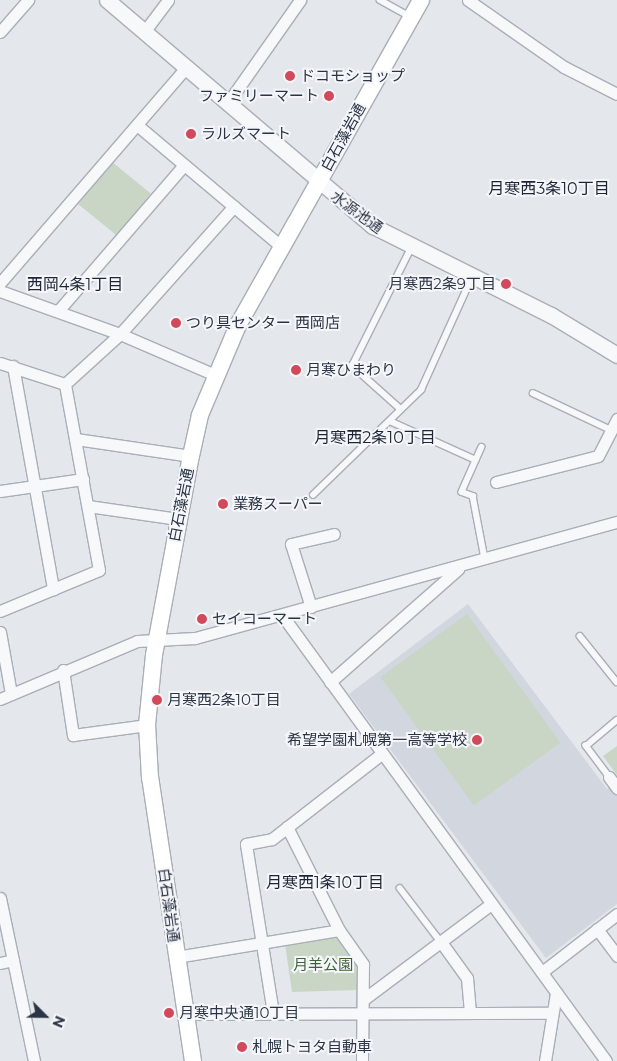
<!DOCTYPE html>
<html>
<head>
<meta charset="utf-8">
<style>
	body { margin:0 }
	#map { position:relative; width:617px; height:1061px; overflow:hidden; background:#e4e7ec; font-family:Montserrat,"Noto Sans JP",sans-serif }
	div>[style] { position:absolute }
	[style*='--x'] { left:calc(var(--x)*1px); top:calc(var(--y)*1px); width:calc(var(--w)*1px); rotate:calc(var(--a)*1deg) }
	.built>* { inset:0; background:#d2d6de }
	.green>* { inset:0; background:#c9d6c5; transform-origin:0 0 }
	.roads { filter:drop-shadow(1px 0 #a9aeb7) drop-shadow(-1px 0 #a9aeb7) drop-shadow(0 1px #a9aeb7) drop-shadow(0 -1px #a9aeb7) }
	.service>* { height:5.5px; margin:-2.75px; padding:0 2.75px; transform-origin:2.75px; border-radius:2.75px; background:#f7f8fa }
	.minor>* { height:11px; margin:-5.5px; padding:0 5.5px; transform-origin:5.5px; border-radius:5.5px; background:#f7f8fa }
	.tertiary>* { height:15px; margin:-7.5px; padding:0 7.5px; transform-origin:7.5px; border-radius:7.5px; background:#f7f8fa }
	.secondary>* { height:16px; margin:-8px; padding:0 8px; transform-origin:8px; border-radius:8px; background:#fff }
	.dots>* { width:14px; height:14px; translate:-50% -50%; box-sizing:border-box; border:2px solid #f4f6f9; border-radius:50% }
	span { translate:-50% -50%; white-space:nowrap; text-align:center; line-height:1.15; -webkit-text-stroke:4px #f4f6f9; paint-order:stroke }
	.poi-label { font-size:15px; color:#2b3445 }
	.left { translate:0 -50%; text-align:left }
	.right { translate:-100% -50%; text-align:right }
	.street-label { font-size:15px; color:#2b3445 }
	.park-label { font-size:15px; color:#3f6138 }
	.neighbourhood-label { font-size:16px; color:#1d2536 }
	.north { position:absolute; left:20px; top:991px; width:50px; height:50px; -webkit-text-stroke:4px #f4f6f9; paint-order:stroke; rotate:113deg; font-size:14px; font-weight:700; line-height:20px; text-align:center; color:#2b3445 }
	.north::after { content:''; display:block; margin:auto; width:18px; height:22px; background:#2b3445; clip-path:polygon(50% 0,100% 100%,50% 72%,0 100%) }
</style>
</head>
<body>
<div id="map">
	<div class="built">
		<div style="clip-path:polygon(468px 604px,607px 789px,612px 786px,617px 793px,617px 904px,546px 958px,349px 694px)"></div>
	</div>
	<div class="green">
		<div style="left:112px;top:162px;width:50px;height:54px;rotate:39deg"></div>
		<div style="left:467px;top:614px;width:159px;height:107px;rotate:54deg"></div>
		<div style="clip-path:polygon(617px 746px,617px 775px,603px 756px)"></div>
		<div style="clip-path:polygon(335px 936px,357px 966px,358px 990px,292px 992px,285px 944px)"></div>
	</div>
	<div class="roads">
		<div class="service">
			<div style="--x:380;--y:0;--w:33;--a:29"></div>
			<div style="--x:533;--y:393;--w:86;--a:25.4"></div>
			<div style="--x:401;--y:410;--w:66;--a:-138.1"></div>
			<div style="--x:352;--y:366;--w:132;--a:-63.4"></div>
			<div style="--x:390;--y:421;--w:94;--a:24.4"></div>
			<div style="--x:482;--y:447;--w:49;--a:114"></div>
			<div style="--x:462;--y:492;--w:12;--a:20"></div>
			<div style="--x:473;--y:496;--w:64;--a:79.2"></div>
			<div style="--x:313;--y:495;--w:151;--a:-44.2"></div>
			<div style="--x:421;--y:390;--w:124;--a:-65.7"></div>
			<div style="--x:580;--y:636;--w:59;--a:51.2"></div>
			<div style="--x:609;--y:777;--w:39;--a:-127"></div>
			<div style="--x:586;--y:746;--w:40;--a:-40"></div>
			<div style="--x:400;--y:888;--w:68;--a:52.8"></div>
		</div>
		<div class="minor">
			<div style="--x:468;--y:0;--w:117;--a:34.9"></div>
			<div style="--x:564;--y:67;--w:59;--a:27"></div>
			<div style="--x:0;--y:32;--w:43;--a:-48.8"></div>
			<div style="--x:144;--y:32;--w:40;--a:-53"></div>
			<div style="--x:227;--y:104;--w:127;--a:-54.9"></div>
			<div style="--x:137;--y:125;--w:189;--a:40.1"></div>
			<div style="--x:0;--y:283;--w:283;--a:-49.2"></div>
			<div style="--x:0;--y:291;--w:127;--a:19.7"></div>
			<div style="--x:120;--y:334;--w:103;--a:23.3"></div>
			<div style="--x:58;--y:311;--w:193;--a:-49.2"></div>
			<div style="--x:0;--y:363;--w:68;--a:17.9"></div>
			<div style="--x:13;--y:366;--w:227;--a:79.8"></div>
			<div style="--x:76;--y:439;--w:116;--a:8.4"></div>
			<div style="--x:496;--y:482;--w:105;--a:-14.3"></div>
			<div style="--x:598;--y:456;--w:42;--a:-62.8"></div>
			<div style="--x:0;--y:491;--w:84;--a:-8.2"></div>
			<div style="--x:88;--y:506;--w:91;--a:8.2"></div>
			<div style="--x:311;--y:607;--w:66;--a:-107.6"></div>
			<div style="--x:291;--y:544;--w:44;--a:-13.1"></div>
			<div style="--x:0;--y:611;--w:107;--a:-22.5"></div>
			<div style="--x:99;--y:570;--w:189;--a:-100.4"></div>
			<div style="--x:65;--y:384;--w:74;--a:-42.3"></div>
			<div style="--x:120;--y:334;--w:171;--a:-48.3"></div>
			<div style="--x:282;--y:615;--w:551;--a:54"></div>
			<div style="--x:0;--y:632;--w:63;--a:79.9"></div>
			<div style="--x:63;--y:670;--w:66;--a:81.3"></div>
			<div style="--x:73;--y:735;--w:75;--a:-7.7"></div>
			<div style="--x:330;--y:682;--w:171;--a:-41.4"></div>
			<div style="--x:0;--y:699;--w:149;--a:-22.9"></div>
			<div style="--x:137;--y:641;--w:58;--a:-3"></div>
			<div style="--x:195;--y:638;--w:438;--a:-15.4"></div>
			<div style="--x:609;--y:777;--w:14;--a:54"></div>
			<div style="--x:287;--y:827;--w:115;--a:63.2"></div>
			<div style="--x:339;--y:930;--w:42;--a:54.8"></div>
			<div style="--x:363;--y:964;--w:97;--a:90.6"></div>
			<div style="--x:0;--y:898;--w:167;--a:78.2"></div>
			<div style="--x:597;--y:929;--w:34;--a:53"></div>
			<div style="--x:441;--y:942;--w:44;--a:54.2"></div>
			<div style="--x:467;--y:978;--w:34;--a:85"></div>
			<div style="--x:176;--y:957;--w:165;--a:-9.4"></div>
			<div style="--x:0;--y:963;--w:13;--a:-13"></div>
			<div style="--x:542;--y:972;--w:95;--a:-37.7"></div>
			<div style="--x:364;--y:999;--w:159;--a:-36.8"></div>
			<div style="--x:273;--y:1013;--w:171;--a:-99.1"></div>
			<div style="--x:246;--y:844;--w:26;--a:-11"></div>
			<div style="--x:272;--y:839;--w:138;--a:-37.9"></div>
			<div style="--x:187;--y:1014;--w:363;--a:-0.2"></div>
			<div style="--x:545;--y:1061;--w:69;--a:-80.8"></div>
		</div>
		<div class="tertiary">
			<div style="--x:107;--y:0;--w:349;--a:40.4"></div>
			<div style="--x:373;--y:226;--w:199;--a:26.6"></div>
			<div style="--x:551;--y:315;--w:77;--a:31.2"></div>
		</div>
		<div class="secondary">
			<div style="--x:193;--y:1061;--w:286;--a:-98.6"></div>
			<div style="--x:150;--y:778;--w:53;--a:-93.2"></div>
			<div style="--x:147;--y:725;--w:70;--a:-84.3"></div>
			<div style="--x:154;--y:655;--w:202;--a:-79.5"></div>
			<div style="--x:191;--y:456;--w:42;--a:-77.6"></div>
			<div style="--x:200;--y:415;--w:98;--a:-67.1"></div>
			<div style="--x:238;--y:325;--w:373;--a:-60.6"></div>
		</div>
	</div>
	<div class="dots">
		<div style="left:290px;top:76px;background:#d1495b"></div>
		<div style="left:329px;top:96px;background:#d1495b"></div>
		<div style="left:191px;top:134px;background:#d1495b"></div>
		<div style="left:506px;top:284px;background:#d1495b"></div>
		<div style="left:176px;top:323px;background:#d1495b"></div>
		<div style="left:296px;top:370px;background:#d1495b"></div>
		<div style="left:223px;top:504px;background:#d1495b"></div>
		<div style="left:202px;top:619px;background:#d1495b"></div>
		<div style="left:157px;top:700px;background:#d1495b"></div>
		<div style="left:477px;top:740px;background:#d1495b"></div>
		<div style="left:169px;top:1013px;background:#d1495b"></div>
		<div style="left:242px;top:1047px;background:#d1495b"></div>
	</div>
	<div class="poi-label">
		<span class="left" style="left:300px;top:76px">ドコモショップ</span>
		<span class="right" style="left:319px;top:96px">ファミリーマート</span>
		<span class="left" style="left:201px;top:134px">ラルズマート</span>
		<span class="right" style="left:496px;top:284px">月寒西2条9丁目</span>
		<span class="left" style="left:186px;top:323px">つり具センター 西岡店</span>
		<span class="left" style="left:306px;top:370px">月寒ひまわり</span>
		<span class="left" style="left:233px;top:504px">業務スーパー</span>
		<span class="left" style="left:212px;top:619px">セイコーマート</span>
		<span class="left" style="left:167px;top:700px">月寒西2条10丁目</span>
		<span class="right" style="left:467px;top:740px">希望学園札幌第一高等学校</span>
		<span class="left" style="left:179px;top:1013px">月寒中央通10丁目</span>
		<span class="left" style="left:252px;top:1047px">札幌トヨタ自動車</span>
	</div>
	<div class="street-label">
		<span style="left:343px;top:137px;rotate:-61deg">白石藻岩通</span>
		<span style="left:357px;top:212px;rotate:36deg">水源池通</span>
		<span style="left:181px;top:505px;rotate:-79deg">白石藻岩通</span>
		<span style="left:169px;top:905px;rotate:82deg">白石藻岩通</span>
	</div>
	<div class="park-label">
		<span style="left:323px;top:965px">月羊公園</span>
	</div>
	<div class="neighbourhood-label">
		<span style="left:549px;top:189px">月寒西3条10丁目</span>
		<span style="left:75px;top:285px">西岡4条1丁目</span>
		<span style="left:375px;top:438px">月寒西2条10丁目</span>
		<span style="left:325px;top:883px">月寒西1条10丁目</span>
	</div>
	<div class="north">N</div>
</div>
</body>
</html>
